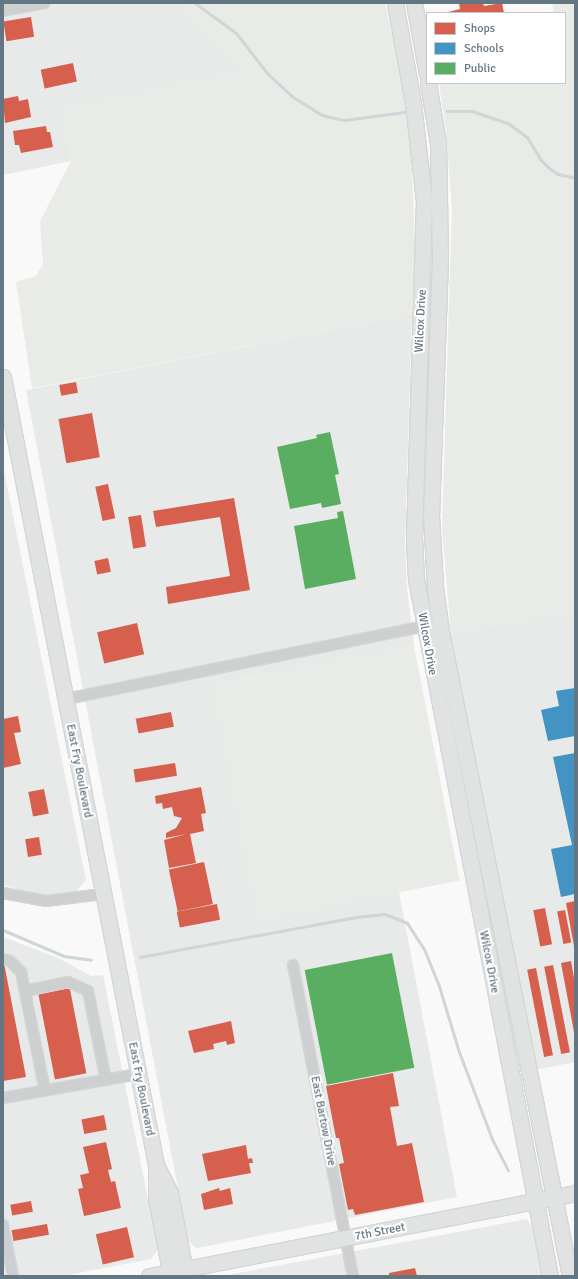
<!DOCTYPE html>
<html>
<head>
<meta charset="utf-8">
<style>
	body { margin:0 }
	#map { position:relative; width:578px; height:1279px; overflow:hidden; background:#f9f9f9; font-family:Signika,sans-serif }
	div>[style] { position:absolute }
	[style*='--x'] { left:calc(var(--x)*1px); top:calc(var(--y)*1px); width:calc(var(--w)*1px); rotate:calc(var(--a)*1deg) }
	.built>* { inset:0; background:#e8e9e9 }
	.green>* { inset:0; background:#e8ebe6; transform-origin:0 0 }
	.shops>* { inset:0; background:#d6604d; transform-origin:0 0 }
	.schools>* { inset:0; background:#4393c3 }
	.public>* { inset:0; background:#5aae61; transform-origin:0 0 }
	.stream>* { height:3px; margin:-1.5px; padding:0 1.5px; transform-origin:1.5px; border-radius:1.5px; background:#ced6d9 }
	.roads { filter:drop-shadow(1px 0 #d5d6d7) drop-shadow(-1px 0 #d5d6d7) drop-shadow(0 1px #d5d6d7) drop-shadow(0 -1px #d5d6d7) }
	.street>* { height:10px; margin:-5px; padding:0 5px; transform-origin:5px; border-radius:5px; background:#cecfd0 }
	.secondary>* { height:15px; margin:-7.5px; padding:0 7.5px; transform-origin:7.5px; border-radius:7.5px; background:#e1e2e2 }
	span { translate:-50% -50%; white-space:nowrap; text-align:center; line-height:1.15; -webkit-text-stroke:4px #fff; paint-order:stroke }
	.street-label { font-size:12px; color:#657683 }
	.frame { position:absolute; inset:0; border:4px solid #657683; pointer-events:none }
	.legend { position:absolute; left:426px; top:12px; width:140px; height:72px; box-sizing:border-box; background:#fff; border:1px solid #c1c8cd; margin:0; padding:5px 7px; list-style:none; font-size:12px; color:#657683 }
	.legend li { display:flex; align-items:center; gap:8px; height:20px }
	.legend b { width:20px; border:1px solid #c1c8cd }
</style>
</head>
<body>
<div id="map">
	<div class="built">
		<div style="clip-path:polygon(3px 3px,177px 3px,245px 72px,63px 108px,71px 161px,3px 175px)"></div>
		<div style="clip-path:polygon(412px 314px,405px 543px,407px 589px,414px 646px,212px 685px,257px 920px,399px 892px,457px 1197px,197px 1248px,191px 1244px,187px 1236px,26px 390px)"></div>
		<div style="clip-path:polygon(3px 466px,86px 880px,76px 892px,39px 895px,3px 885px)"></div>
		<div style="clip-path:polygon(575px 610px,575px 1062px,535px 1070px,451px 634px)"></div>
		<div style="clip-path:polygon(3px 937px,58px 958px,91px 976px,103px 975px,158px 1249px,151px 1259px,62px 1276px,3px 1276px)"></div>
		<div style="clip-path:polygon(527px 1219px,532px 1227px,542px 1276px,222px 1276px)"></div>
	</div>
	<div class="green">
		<div style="clip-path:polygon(177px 3px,385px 3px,403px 82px,410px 129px,415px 240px,412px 314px,32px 388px,16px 282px,36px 276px,43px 264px,40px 221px,71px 161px,63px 108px,245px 72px)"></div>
		<div style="clip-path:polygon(552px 3px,575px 3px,575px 610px,451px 634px,442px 529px,452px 208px,446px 129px,439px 83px,565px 83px,565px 13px,554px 13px)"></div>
		<div style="left:414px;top:646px;width:239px;height:207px;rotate:79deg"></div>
	</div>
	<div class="shops">
		<div style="clip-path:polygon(459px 3px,483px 3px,484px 6px,502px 3px,504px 13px,444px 13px,460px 9px)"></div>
		<div style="left:31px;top:17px;width:20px;height:28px;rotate:81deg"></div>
		<div style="left:73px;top:63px;width:19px;height:33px;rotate:78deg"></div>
		<div style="clip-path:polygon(18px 96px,19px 101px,28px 99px,31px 117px,5px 123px,3px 99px)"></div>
		<div style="clip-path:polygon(46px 126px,47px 132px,50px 132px,53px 147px,21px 153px,19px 145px,15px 145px,13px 131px)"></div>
		<div style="left:76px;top:382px;width:11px;height:17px;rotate:80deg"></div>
		<div style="left:92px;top:413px;width:45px;height:34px;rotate:80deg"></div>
		<div style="left:108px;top:484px;width:35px;height:13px;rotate:78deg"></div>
		<div style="clip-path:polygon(234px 498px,250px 590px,168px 604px,166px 587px,230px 576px,220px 517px,156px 527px,153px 511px)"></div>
		<div style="left:141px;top:515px;width:32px;height:13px;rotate:81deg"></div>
		<div style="left:108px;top:558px;width:14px;height:14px;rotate:78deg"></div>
		<div style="left:137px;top:623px;width:32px;height:41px;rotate:77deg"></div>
		<div style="left:171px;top:712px;width:15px;height:36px;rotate:79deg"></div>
		<div style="clip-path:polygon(18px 716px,21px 732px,14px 733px,21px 764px,3px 768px,3px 719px)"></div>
		<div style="left:175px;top:763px;width:13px;height:42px;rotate:81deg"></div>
		<div style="clip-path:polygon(201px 787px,206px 813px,201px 814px,204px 831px,190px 834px,196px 863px,169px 868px,164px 840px,187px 834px,166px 838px,166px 833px,176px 828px,182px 818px,174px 816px,172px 807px,163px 809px,162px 803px,156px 804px,155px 796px)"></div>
		<div style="left:44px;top:789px;width:25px;height:16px;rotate:79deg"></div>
		<div style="left:39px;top:837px;width:18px;height:14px;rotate:81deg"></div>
		<div style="left:204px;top:862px;width:43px;height:36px;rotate:78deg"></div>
		<div style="clip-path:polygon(575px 901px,575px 946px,574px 946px,566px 903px)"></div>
		<div style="left:217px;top:904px;width:16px;height:41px;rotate:79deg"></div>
		<div style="left:545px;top:908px;width:37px;height:12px;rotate:79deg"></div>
		<div style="left:565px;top:910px;width:33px;height:8px;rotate:79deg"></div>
		<div style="clip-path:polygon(571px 961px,575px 984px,574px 1032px,561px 963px)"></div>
		<div style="clip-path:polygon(4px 963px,26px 1077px,3px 1081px,3px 964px)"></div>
		<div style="left:553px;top:965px;width:89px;height:9px;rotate:79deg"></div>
		<div style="left:536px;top:968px;width:89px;height:9px;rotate:79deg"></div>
		<div style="left:69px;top:984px;width:91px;height:32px;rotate:79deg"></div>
		<div style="clip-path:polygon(231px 1021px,235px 1043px,227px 1045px,226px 1041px,213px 1044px,214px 1049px,194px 1053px,188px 1031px)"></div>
		<div style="clip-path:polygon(393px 1073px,399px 1106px,390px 1107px,397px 1146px,412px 1143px,424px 1202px,355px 1215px,353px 1209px,348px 1210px,339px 1164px,344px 1163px,339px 1138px,336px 1138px,326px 1086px)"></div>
		<div style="left:104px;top:1115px;width:15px;height:23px;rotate:79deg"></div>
		<div style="clip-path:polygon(106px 1142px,112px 1169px,108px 1170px,111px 1182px,115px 1181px,121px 1208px,84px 1216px,78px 1189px,83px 1188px,80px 1175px,89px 1173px,83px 1147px)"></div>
		<div style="clip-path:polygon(246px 1145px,248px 1159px,252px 1158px,253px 1163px,249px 1163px,251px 1173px,208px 1181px,202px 1154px)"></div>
		<div style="clip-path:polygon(219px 1188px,220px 1191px,230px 1188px,233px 1204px,204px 1210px,201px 1194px)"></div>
		<div style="left:31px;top:1201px;width:11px;height:21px;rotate:80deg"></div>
		<div style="left:47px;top:1224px;width:11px;height:36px;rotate:80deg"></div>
		<div style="left:127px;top:1227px;width:31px;height:32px;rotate:77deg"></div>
		<div style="clip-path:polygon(415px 1268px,417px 1276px,389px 1276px,389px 1273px)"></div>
	</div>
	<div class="schools">
		<div style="clip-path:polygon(575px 688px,575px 736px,548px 741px,541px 710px,559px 706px,556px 691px)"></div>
		<div style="clip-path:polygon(575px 753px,575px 894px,561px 897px,551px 849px,572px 845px,553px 757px)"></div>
	</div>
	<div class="public">
		<div style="clip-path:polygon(330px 432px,339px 474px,335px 475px,341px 504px,322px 508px,321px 503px,290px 509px,277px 447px,317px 438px,316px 435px)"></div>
		<div style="clip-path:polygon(343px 511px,356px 579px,305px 589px,294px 526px,338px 518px,337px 512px)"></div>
		<div style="left:392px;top:953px;width:117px;height:89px;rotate:79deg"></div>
	</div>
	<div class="stream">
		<div style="--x:195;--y:3;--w:51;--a:36.2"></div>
		<div style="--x:236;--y:33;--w:51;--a:52.2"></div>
		<div style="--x:267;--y:73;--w:35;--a:43"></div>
		<div style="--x:293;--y:97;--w:34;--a:32"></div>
		<div style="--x:322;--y:115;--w:23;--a:13"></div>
		<div style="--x:344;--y:120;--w:61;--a:-7.6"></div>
		<div style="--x:447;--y:111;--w:25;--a:0"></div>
		<div style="--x:472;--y:111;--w:39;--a:19"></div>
		<div style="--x:509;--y:124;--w:22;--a:36"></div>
		<div style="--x:527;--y:137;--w:27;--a:59"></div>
		<div style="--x:541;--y:160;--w:11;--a:45"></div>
		<div style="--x:549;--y:168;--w:11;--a:34"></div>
		<div style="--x:558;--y:174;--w:17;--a:13"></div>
		<div style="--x:3;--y:930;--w:66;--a:23.1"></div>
		<div style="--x:64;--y:956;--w:27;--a:8"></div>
		<div style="--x:140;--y:957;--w:220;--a:-10.5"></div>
		<div style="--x:356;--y:917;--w:29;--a:-6"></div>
		<div style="--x:385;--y:914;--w:24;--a:22"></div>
		<div style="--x:407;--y:923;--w:31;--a:57"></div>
		<div style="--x:424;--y:949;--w:37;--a:68"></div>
		<div style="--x:438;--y:983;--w:72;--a:73.1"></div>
		<div style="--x:459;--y:1052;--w:93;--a:69.2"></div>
		<div style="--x:492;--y:1139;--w:35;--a:63"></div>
	</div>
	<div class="roads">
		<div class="street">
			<div style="--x:3;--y:11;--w:42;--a:-11"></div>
			<div style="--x:66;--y:699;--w:371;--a:-11.5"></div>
			<div style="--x:3;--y:893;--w:44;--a:10.5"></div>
			<div style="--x:46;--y:901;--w:57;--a:-7"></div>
			<div style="--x:3;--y:959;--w:7;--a:16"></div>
			<div style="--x:10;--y:961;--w:16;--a:45"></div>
			<div style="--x:21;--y:972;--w:121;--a:78.6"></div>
			<div style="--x:293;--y:965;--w:317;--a:79.1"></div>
			<div style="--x:25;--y:991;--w:44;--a:-11.8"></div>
			<div style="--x:68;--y:982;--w:22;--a:24"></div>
			<div style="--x:88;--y:991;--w:91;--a:78.6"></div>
			<div style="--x:3;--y:1098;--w:137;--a:-10.1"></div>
			<div style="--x:3;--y:1225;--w:52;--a:78.9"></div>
		</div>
		<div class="secondary">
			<div style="--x:395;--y:3;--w:102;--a:79.8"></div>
			<div style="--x:413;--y:103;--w:99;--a:83.6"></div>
			<div style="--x:424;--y:201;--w:338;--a:91.7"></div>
			<div style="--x:414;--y:539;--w:40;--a:87.1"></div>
			<div style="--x:416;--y:579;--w:710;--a:79.12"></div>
			<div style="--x:414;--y:3;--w:72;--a:79.6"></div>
			<div style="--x:428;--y:83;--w:61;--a:80.5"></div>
			<div style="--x:438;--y:143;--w:116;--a:89"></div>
			<div style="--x:440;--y:259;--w:256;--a:92"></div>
			<div style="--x:431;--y:515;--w:72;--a:86.8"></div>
			<div style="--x:435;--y:587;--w:44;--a:82.2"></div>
			<div style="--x:441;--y:631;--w:658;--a:78.69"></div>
			<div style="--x:3;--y:377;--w:803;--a:79.01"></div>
			<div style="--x:156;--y:1165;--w:33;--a:90"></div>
			<div style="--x:156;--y:1198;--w:79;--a:79.1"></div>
			<div style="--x:157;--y:1167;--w:29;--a:63"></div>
			<div style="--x:170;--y:1193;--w:85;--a:79.1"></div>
			<div style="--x:149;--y:1276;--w:434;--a:-11"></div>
		</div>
	</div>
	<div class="street-label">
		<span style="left:421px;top:321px;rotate:-87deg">Wilcox Drive</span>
		<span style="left:427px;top:644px;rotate:80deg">Wilcox Drive</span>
		<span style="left:79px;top:771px;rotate:79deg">East Fry Boulevard</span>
		<span style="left:489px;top:962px;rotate:79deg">Wilcox Drive</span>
		<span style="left:141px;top:1089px;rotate:79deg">East Fry Boulevard</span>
		<span style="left:323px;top:1121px;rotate:79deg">East Bartow Drive</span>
		<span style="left:380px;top:1232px;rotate:-11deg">7th Street</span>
	</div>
	<div class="frame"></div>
	<ul class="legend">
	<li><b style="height:11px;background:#d6604d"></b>Shops</li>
	<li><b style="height:11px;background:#4393c3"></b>Schools</li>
	<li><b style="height:11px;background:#5aae61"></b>Public</li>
	</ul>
</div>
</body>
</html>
